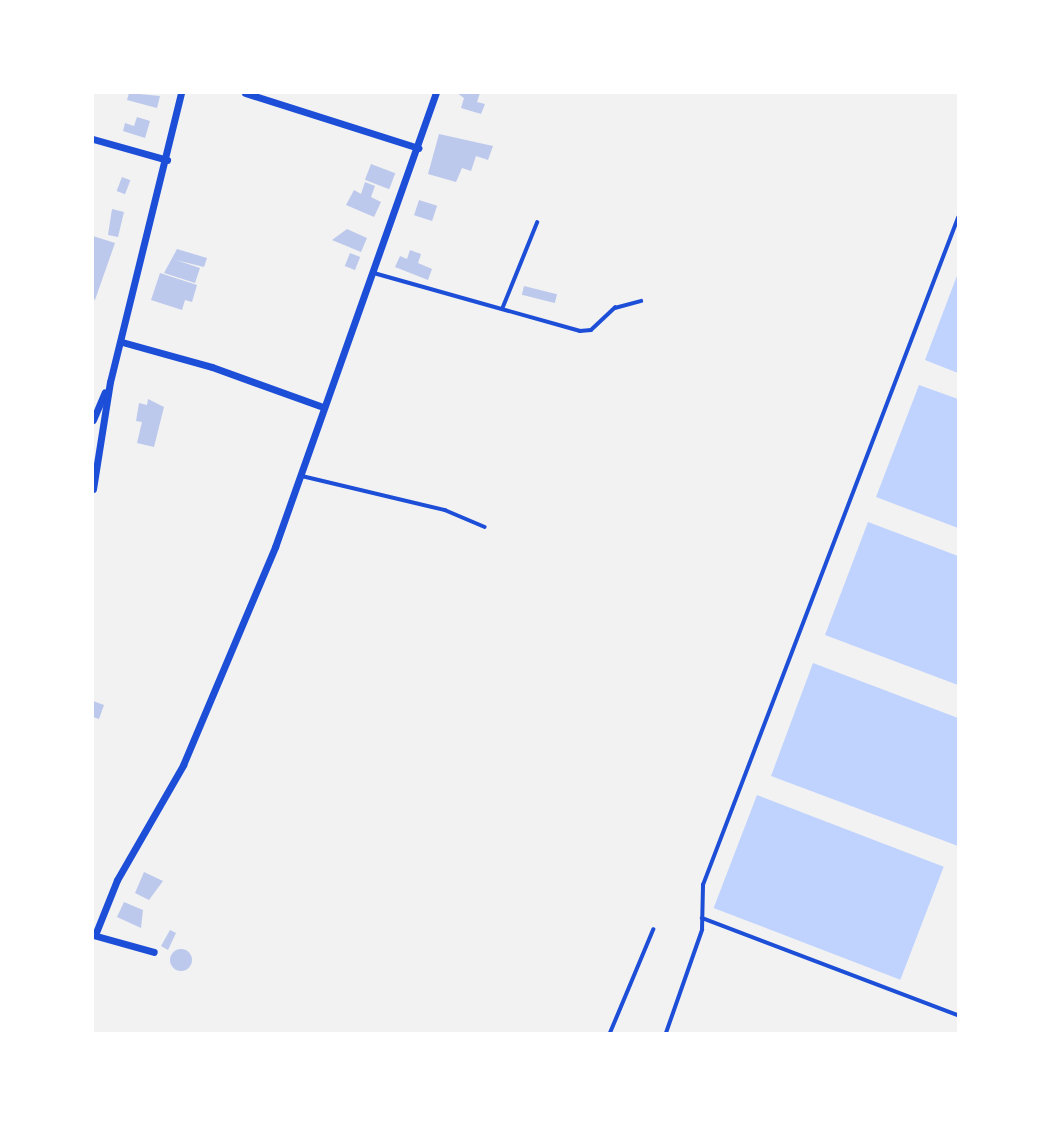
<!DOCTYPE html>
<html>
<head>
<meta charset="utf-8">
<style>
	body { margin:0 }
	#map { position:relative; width:1051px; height:1126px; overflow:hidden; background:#f2f2f2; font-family:Signika,sans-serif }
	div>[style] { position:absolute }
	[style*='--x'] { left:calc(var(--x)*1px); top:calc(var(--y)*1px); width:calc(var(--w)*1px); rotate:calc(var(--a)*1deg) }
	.water>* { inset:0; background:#bfd3fe; transform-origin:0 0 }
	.building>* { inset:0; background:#bdc9ec; transform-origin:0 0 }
	.round { border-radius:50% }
	.service>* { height:3.5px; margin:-1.75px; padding:0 1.75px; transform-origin:1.75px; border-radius:1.75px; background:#1d4ed8 }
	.minor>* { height:7px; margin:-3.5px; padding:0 3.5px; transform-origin:3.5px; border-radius:3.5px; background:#1d4ed8 }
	span { translate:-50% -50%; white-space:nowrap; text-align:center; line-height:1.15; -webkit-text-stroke:6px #fff; paint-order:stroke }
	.frame { position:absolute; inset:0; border:94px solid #fff; pointer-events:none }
</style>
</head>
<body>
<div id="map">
	<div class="water">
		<div style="clip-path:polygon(958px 273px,958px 373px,925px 360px)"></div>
		<div style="clip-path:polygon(919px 385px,958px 399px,958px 528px,876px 497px)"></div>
		<div style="clip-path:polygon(868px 522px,958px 556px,958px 685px,825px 635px)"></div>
		<div style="clip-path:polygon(813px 663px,958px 718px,958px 846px,771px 776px)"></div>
		<div style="left:757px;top:795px;width:200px;height:121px;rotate:21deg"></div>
	</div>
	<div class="building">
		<div style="clip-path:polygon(129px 93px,160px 96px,157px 108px,127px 100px)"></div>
		<div style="clip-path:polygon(457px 93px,480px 93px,477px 102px,485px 104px,481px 114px,461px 108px,464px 98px)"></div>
		<div style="clip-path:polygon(137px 117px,150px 121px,145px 138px,123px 131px,125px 123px,134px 126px)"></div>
		<div style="clip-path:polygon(439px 134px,493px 146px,488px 160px,476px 156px,471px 171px,462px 168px,456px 182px,428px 174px)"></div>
		<div style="left:371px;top:164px;width:26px;height:17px;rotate:21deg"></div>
		<div style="left:122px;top:177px;width:9px;height:15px;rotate:21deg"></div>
		<div style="clip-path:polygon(365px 182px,375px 186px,371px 197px,381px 202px,374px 217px,346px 205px,354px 190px,361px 194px)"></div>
		<div style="left:419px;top:200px;width:19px;height:16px;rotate:18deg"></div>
		<div style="clip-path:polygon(112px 209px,124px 212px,118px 237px,108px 235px)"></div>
		<div style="clip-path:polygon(347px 229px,367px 238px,361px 252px,332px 240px)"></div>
		<div style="clip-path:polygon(93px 236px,115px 243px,95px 300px,93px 299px)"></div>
		<div style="clip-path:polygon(177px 249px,207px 258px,204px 267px,176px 260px,200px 268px,195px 283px,164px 273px)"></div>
		<div style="clip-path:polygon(410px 250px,421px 254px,418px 263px,432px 269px,428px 280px,395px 267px,400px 256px,407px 259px)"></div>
		<div style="left:350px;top:253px;width:11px;height:14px;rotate:22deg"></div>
		<div style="clip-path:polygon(160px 273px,197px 285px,192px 302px,185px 300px,182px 310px,151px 300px)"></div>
		<div style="left:524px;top:286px;width:34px;height:9px;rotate:14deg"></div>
		<div style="clip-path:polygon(148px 399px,164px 407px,154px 447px,137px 443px,142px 422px,136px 421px,139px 403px,147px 405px)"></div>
		<div style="clip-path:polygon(93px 701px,104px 705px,99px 719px,93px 717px)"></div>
		<div style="clip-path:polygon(144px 872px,163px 881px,149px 900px,135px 893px)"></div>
		<div style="clip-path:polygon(124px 902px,143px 910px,141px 928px,117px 917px)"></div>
		<div style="clip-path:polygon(170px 930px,176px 933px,168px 950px,161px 946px)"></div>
		<div class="round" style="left:170px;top:949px;width:22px;height:22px"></div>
	</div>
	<div class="service">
		<div style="--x:374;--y:273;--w:214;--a:15.7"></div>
		<div style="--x:580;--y:331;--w:11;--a:-5"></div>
		<div style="--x:591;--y:330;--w:33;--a:-43"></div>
		<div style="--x:615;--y:308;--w:27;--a:-15"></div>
		<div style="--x:503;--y:307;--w:91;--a:-68"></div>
		<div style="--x:302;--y:476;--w:147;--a:13.4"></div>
		<div style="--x:445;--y:510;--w:43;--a:23"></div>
		<div style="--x:702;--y:918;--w:274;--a:20.8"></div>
		<div style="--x:610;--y:1033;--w:112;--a:-67.3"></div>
		<div style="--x:666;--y:1033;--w:109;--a:-70.7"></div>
		<div style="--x:702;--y:930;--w:45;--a:-88.7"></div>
		<div style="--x:703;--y:885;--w:714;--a:-69.08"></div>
	</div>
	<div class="minor">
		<div style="--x:245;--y:93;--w:182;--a:17.6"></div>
		<div style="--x:93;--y:139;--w:77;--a:15.8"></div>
		<div style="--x:122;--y:342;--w:93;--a:15.5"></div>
		<div style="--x:212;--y:367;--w:118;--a:19.8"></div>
		<div style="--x:93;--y:420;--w:30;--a:-67"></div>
		<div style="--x:93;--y:489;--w:108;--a:-81"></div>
		<div style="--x:110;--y:382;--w:298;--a:-76.2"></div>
		<div style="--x:93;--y:935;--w:63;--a:15.6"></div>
		<div style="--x:95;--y:935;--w:59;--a:-68.2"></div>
		<div style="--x:117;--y:880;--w:133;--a:-60.1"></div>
		<div style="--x:183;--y:765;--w:237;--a:-67.1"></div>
		<div style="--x:275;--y:547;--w:482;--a:-70.5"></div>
	</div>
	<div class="frame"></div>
</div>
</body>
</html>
